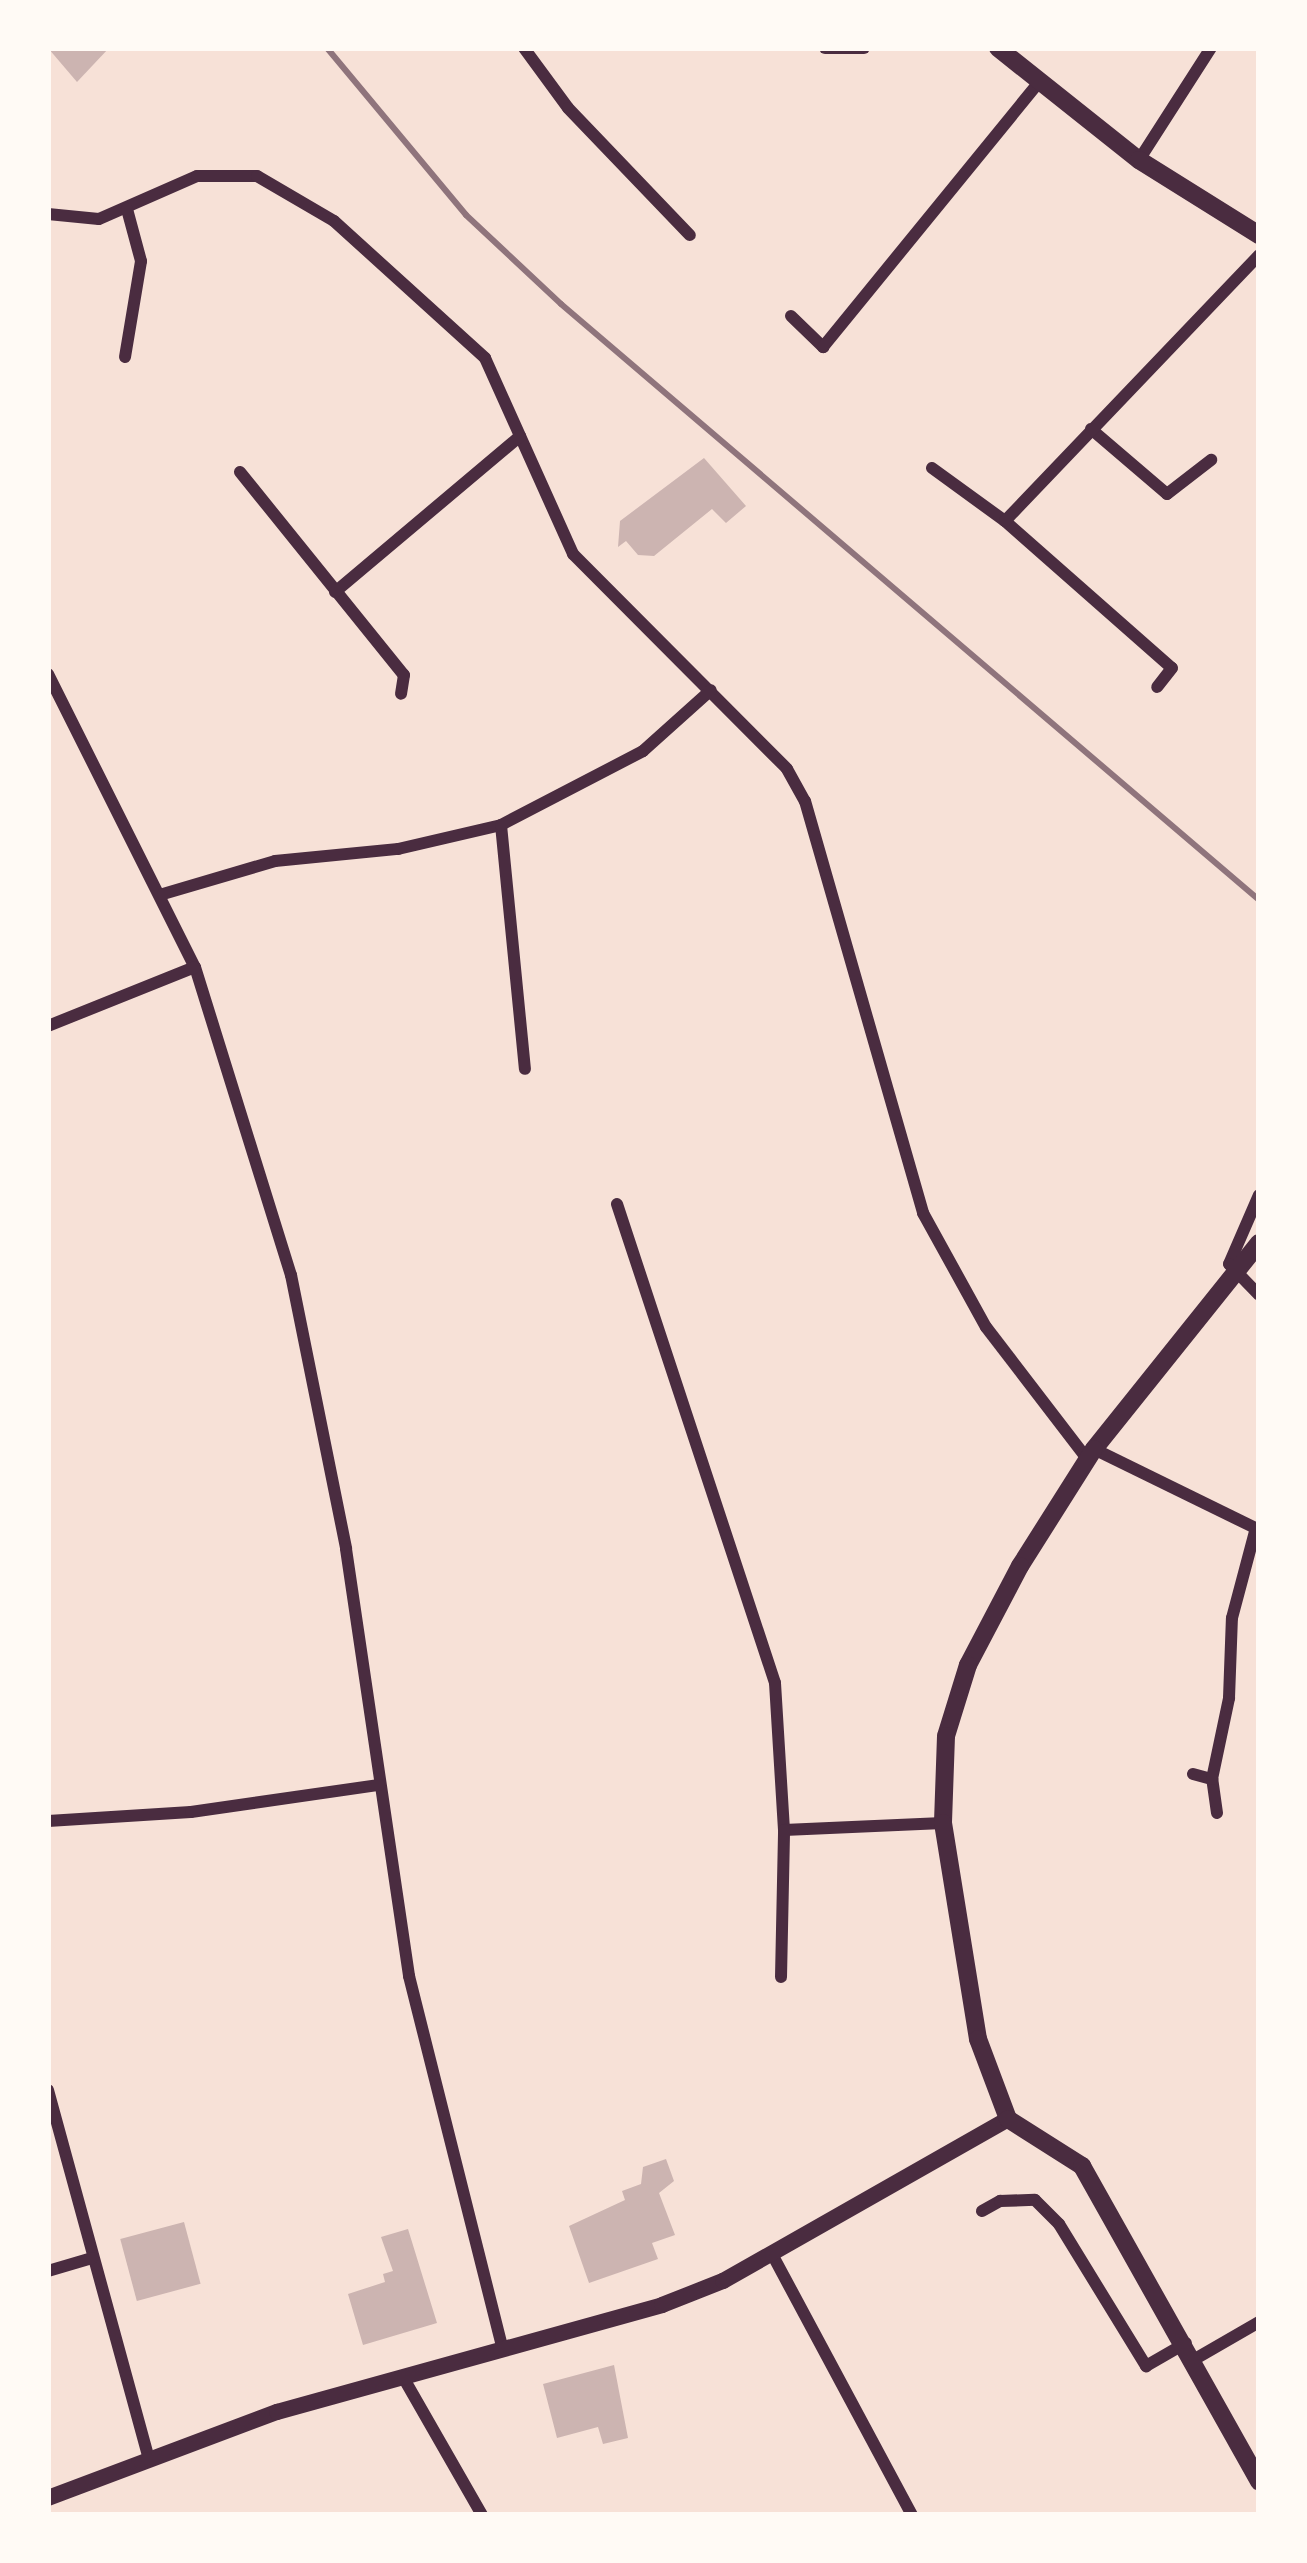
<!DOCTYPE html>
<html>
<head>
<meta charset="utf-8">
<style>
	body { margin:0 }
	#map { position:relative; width:1307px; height:2563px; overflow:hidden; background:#f7e1d7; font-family:Lato,sans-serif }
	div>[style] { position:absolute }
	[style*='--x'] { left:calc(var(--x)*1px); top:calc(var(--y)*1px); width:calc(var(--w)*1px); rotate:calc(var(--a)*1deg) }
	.building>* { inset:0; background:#ccb4b1; transform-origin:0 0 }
	.minor>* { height:12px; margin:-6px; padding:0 6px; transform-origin:6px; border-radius:6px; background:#4a2c40 }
	.secondary>* { height:16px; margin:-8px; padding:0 8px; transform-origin:8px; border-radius:8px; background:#4a2c40 }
	.primary>* { height:18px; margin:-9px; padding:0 9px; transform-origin:9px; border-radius:9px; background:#4a2c40 }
	.rail>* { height:6px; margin:-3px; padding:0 3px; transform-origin:3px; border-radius:3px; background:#8f747c }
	span { translate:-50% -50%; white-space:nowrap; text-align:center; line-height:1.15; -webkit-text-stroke:10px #fffaf5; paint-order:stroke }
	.frame { position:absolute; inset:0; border:51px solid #fffaf5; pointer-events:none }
</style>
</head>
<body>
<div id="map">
	<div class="building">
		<div style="clip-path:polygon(48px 48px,109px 48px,77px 82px)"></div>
		<div style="clip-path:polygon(704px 458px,746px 506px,726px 523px,712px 509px,654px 556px,638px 555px,626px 541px,618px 547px,620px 521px)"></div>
		<div style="clip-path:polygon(666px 2159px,674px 2181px,659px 2193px,675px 2235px,652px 2243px,658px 2259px,589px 2283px,569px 2226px,625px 2200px,622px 2191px,641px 2184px,643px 2167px)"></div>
		<div style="left:184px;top:2222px;width:64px;height:66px;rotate:75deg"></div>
		<div style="clip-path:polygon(408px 2229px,437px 2323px,363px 2345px,348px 2294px,385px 2282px,383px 2274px,393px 2271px,381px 2237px)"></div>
		<div style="clip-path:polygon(614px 2365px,628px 2438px,603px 2444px,598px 2427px,557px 2438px,543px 2384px)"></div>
	</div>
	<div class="minor">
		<div style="--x:524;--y:48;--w:74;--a:53.7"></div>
		<div style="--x:568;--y:108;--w:176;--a:46.2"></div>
		<div style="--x:825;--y:48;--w:39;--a:0"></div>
		<div style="--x:1139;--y:160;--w:133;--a:-57.3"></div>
		<div style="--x:48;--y:214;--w:51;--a:5.6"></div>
		<div style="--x:99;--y:219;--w:107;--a:-23.7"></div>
		<div style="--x:197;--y:176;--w:60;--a:0"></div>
		<div style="--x:257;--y:176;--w:89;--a:30.3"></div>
		<div style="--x:334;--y:221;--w:204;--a:42.2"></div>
		<div style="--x:485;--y:358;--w:215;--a:65.8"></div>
		<div style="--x:573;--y:554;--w:303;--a:45.1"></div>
		<div style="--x:787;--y:769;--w:37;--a:61"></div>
		<div style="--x:805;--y:801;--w:429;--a:74"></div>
		<div style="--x:923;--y:1213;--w:130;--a:61.1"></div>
		<div style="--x:986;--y:1327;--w:168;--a:52.5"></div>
		<div style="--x:791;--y:316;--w:45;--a:44.1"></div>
		<div style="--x:823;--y:347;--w:340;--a:-50.8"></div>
		<div style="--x:125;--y:357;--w:97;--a:-80.5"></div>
		<div style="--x:141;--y:261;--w:54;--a:-105.1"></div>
		<div style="--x:1091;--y:429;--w:100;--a:40.5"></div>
		<div style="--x:1167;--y:494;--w:56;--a:-37.7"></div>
		<div style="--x:932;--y:468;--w:90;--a:36"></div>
		<div style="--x:1005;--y:521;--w:222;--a:41.4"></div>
		<div style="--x:1172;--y:668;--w:24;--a:128"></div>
		<div style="--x:240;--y:472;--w:261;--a:51.1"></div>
		<div style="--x:404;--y:675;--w:19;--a:99"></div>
		<div style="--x:1005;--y:521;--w:368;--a:-46.3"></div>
		<div style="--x:335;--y:592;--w:242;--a:-40.1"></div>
		<div style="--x:48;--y:674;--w:328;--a:63.4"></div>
		<div style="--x:195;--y:967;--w:323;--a:72.7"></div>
		<div style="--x:291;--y:1275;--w:279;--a:78.6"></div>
		<div style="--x:346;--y:1549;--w:432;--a:81.6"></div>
		<div style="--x:409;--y:1976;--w:386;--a:75.9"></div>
		<div style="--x:501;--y:825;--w:245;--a:84.4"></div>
		<div style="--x:163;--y:894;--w:117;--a:-16.4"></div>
		<div style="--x:275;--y:861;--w:124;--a:-5.6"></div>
		<div style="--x:398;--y:849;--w:106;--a:-13.1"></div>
		<div style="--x:501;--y:825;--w:160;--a:-27.5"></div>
		<div style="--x:643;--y:751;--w:91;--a:-41.9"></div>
		<div style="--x:48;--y:1026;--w:158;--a:-21.9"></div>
		<div style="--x:1259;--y:1195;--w:75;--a:113.5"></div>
		<div style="--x:1229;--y:1264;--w:43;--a:45.9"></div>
		<div style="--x:617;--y:1204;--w:504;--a:71.74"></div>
		<div style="--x:775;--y:1683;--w:147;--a:86.5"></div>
		<div style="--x:784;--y:1830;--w:159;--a:-2.5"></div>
		<div style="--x:1094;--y:1449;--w:184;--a:26.1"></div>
		<div style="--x:1193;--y:1774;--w:20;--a:15"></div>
		<div style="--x:1217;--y:1813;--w:34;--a:-98"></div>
		<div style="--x:1212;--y:1779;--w:83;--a:-78.1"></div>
		<div style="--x:1229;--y:1698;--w:80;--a:-87.9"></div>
		<div style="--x:1232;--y:1618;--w:93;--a:-75.1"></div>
		<div style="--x:48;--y:1821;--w:143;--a:-3.6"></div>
		<div style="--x:191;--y:1812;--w:190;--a:-8.2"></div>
		<div style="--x:781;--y:1977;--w:147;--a:-88.8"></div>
		<div style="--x:48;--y:2090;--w:379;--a:74.7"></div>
		<div style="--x:982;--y:2211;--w:21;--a:-29"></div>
		<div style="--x:1000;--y:2201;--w:35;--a:-2"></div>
		<div style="--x:1035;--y:2200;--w:34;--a:45"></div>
		<div style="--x:1059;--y:2224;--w:167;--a:58.5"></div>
		<div style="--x:1146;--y:2366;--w:46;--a:-29.9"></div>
		<div style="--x:772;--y:2254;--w:296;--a:61.8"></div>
		<div style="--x:48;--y:2271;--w:46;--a:-16.5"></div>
		<div style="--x:1195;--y:2359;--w:74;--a:-30"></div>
		<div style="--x:403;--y:2377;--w:159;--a:60.2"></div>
	</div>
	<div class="secondary">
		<div style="--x:48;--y:2498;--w:245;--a:-20.6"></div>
		<div style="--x:277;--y:2412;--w:400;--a:-15.5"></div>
		<div style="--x:662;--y:2305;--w:66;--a:-21.5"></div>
		<div style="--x:723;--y:2281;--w:328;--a:-29.6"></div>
	</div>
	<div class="primary">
		<div style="--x:998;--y:48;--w:180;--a:38.5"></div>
		<div style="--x:1139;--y:160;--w:142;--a:32"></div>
		<div style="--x:1259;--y:1243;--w:264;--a:128.7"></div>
		<div style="--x:1094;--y:1449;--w:138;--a:122.3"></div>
		<div style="--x:1020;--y:1566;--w:112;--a:117.7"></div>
		<div style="--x:968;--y:1665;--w:74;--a:107.2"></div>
		<div style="--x:946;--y:1736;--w:87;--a:92"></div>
		<div style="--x:943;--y:1823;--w:219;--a:80.8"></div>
		<div style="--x:978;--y:2039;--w:85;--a:69.4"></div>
		<div style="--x:1008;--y:2119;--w:88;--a:32.4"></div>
		<div style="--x:1082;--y:2166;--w:362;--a:60.7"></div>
	</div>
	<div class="rail">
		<div style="--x:327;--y:48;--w:217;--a:50.2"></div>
		<div style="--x:466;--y:215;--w:130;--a:43.1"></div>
		<div style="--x:561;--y:304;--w:918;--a:40.49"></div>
	</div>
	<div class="frame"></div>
</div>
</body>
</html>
